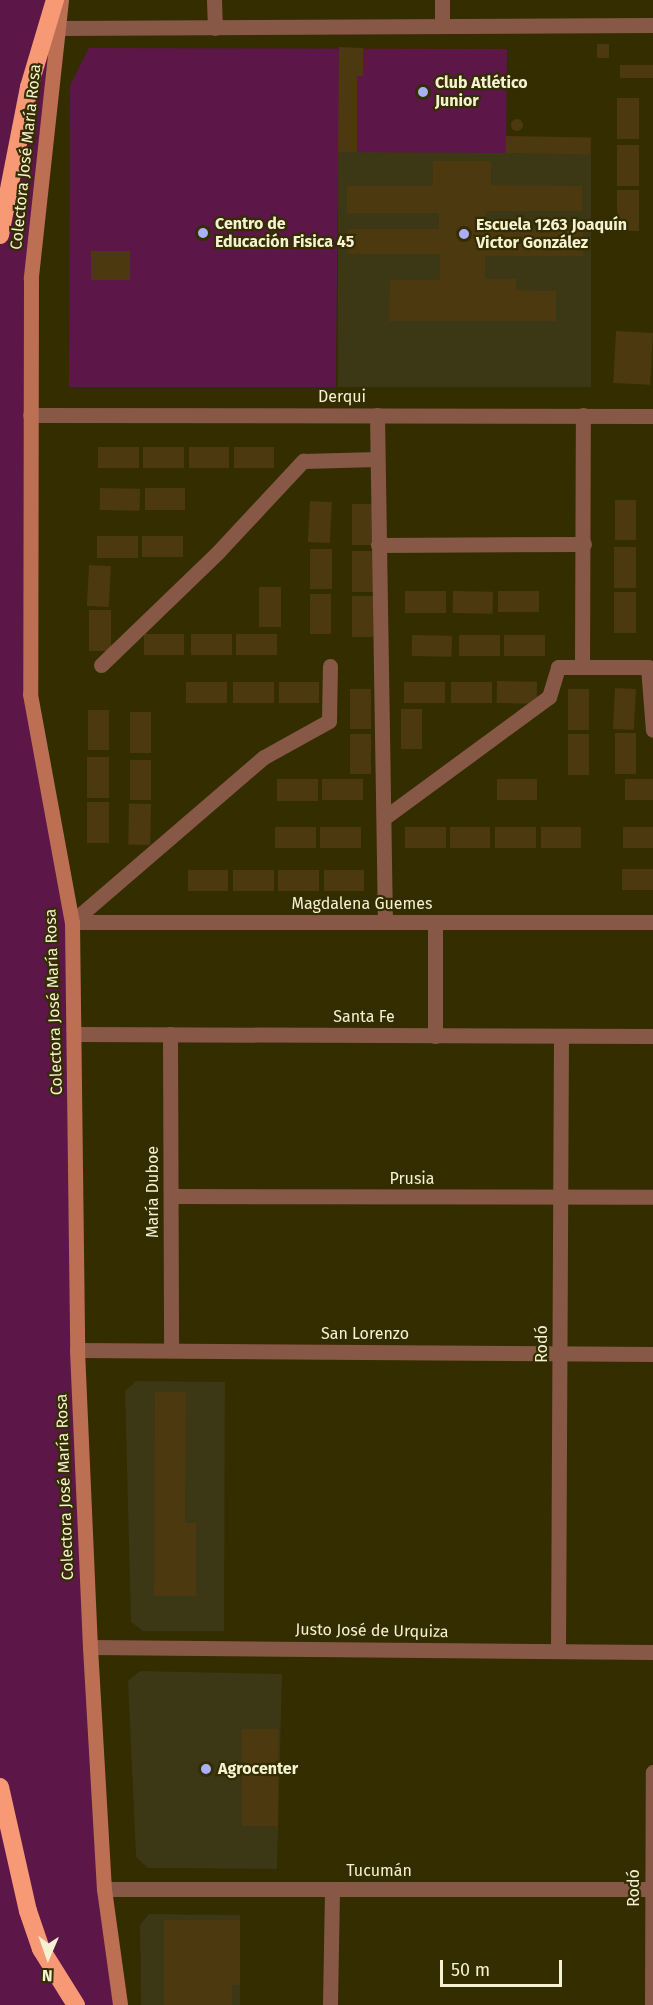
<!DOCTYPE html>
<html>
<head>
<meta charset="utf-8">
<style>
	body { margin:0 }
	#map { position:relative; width:653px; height:2005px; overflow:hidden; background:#332d00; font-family:"Fira Sans",sans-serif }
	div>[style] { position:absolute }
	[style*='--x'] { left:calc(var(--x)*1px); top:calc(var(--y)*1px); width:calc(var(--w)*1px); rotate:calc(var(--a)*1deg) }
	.built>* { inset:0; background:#3c3714; transform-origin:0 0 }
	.green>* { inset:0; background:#5c1748 }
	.building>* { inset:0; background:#4d3910; transform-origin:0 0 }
	.round { border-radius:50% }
	.street>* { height:15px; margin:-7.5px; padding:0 7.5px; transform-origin:7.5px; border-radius:7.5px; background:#885846 }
	.secondary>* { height:15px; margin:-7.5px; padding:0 7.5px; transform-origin:7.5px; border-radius:7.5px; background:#bc6f52 }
	.highway>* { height:18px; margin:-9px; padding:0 9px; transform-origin:9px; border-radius:9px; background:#f89975 }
	.dots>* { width:16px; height:16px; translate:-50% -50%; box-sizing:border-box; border:3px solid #332d00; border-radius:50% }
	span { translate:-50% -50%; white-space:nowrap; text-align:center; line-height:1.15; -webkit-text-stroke:4.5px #332d00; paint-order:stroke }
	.poi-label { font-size:16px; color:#f5f1d3; font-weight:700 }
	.left { translate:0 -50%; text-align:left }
	.street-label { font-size:16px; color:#f5f1d3 }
	.north { position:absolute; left:18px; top:1927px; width:60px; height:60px; -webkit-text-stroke:4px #332d00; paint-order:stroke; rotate:182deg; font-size:16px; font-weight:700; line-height:24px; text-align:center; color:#f5f1d3 }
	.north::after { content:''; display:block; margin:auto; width:21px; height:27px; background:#f5f1d3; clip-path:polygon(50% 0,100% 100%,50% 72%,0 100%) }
	.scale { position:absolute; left:440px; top:1960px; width:122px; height:27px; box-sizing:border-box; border:3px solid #f5f1d3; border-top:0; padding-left:8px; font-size:18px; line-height:21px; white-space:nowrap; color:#f5f1d3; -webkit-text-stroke:4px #332d00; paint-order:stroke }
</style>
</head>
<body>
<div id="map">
	<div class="built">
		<div style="left:338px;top:152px;width:253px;height:235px"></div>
		<div style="clip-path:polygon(136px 1381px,225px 1382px,224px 1631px,143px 1631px,131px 1622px,125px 1391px)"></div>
		<div style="clip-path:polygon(140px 1671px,282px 1674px,277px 1869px,148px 1868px,136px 1857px,128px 1681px)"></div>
		<div style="clip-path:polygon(149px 1914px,240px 1915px,240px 2005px,141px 2005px,140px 1925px)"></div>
	</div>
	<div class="green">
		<div style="clip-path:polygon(0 0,61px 0,31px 278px,30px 694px,72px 922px,90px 1647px,120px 2005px,0 2005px)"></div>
		<div style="clip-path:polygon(89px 48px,507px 49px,506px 153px,338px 152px,336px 387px,69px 387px,70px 86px)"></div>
	</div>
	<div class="building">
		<div style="left:597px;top:44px;width:12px;height:14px"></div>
		<div style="clip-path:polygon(339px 47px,363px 48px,363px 76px,357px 76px,357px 152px,338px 152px)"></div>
		<div style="left:620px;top:65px;width:33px;height:13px"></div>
		<div style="left:617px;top:98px;width:22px;height:41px"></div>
		<div class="round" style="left:511px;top:119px;width:12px;height:12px"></div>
		<div style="left:506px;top:136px;width:85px;height:17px;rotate:1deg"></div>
		<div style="left:617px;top:145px;width:22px;height:41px"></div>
		<div style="clip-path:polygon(433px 161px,491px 161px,491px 185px,582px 186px,582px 211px,486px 211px,486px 230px,583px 230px,583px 256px,485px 256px,485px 279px,516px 279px,516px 290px,556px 291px,556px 321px,389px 321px,390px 280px,440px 280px,440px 254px,348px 254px,348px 229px,439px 229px,439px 213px,347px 213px,347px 186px,433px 186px)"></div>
		<div style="left:617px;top:190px;width:22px;height:41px"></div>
		<div style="left:91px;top:251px;width:39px;height:29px"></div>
		<div style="left:616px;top:331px;width:37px;height:52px;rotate:3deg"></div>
		<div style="left:98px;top:447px;width:41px;height:21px"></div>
		<div style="left:143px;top:447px;width:41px;height:21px"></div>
		<div style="left:189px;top:447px;width:40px;height:21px"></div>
		<div style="left:234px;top:447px;width:40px;height:21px"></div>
		<div style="left:100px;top:488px;width:40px;height:22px;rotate:1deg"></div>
		<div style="left:145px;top:488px;width:40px;height:22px"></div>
		<div style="left:615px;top:500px;width:21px;height:40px"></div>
		<div style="left:310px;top:501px;width:22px;height:41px;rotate:3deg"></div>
		<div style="left:352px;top:504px;width:22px;height:41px"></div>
		<div style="left:97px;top:536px;width:41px;height:22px"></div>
		<div style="left:142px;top:536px;width:41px;height:21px"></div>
		<div style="left:614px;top:547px;width:22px;height:41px"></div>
		<div style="left:310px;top:549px;width:22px;height:40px"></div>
		<div style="left:352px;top:551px;width:22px;height:41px"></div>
		<div style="left:89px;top:565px;width:22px;height:41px;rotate:3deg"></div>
		<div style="left:259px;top:587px;width:22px;height:40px"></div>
		<div style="left:405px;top:591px;width:41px;height:22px"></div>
		<div style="left:453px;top:591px;width:40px;height:22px;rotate:1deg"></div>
		<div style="left:498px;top:591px;width:41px;height:21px"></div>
		<div style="left:614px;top:592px;width:22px;height:41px"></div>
		<div style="left:310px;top:594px;width:21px;height:40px"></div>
		<div style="left:352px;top:596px;width:21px;height:41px"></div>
		<div style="left:89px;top:610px;width:22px;height:41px"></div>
		<div style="left:144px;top:634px;width:40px;height:21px"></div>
		<div style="left:191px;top:634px;width:41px;height:21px"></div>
		<div style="left:236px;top:634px;width:41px;height:21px"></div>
		<div style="left:412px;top:635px;width:40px;height:21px;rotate:1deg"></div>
		<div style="left:459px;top:635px;width:41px;height:21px"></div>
		<div style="left:504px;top:635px;width:41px;height:21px"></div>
		<div style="left:497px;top:681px;width:40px;height:22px;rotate:1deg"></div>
		<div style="left:186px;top:682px;width:41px;height:21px"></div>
		<div style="left:233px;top:682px;width:41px;height:21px"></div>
		<div style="left:279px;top:682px;width:40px;height:21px"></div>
		<div style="left:404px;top:682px;width:41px;height:21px"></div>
		<div style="left:451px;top:682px;width:41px;height:21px"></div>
		<div style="left:615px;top:688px;width:21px;height:41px;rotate:3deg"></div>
		<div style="left:350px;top:689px;width:21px;height:40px"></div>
		<div style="left:568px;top:689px;width:21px;height:41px"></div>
		<div style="left:401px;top:709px;width:21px;height:40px"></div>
		<div style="left:88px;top:710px;width:21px;height:40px"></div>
		<div style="left:130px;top:712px;width:21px;height:41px"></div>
		<div style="left:615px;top:733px;width:21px;height:41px"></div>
		<div style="left:350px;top:734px;width:21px;height:40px"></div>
		<div style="left:568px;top:734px;width:21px;height:41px"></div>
		<div style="left:87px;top:757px;width:22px;height:41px"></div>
		<div style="left:130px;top:760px;width:21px;height:40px"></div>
		<div style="left:277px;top:779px;width:41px;height:22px"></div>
		<div style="left:322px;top:779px;width:41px;height:21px"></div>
		<div style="left:497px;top:779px;width:40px;height:21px"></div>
		<div style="left:625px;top:779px;width:28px;height:21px"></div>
		<div style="left:87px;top:802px;width:22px;height:41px"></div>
		<div style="left:151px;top:804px;width:41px;height:22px;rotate:91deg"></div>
		<div style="left:275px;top:827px;width:41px;height:21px"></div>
		<div style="left:320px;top:827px;width:41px;height:21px"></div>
		<div style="left:405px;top:827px;width:41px;height:21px"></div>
		<div style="left:450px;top:827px;width:40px;height:21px"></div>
		<div style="left:495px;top:827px;width:41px;height:21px"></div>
		<div style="left:541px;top:827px;width:40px;height:21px"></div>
		<div style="left:623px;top:827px;width:30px;height:21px"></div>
		<div style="left:622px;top:869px;width:31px;height:21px"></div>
		<div style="left:188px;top:870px;width:40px;height:21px"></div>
		<div style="left:233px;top:870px;width:41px;height:21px"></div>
		<div style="left:278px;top:870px;width:41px;height:21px"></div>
		<div style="left:324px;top:870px;width:40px;height:21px"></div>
		<div style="clip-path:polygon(155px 1392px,186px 1392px,185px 1523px,196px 1523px,196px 1596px,154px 1596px)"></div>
		<div style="left:242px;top:1729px;width:36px;height:97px"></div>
		<div style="clip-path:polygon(164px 1920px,240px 1920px,240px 1985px,232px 1985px,232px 2005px,164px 2005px)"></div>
	</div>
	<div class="street">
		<div style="--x:214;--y:0;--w:28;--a:88"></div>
		<div style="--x:442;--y:0;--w:26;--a:90"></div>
		<div style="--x:58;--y:28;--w:595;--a:-0.29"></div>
		<div style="--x:30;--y:415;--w:623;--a:0.09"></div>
		<div style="--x:377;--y:415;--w:507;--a:89.1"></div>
		<div style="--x:378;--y:545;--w:206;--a:-0.3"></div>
		<div style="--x:101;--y:665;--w:163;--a:-44"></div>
		<div style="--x:218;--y:552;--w:125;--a:-47"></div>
		<div style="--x:303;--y:461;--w:74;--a:-1.5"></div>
		<div style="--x:582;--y:667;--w:252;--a:-89.8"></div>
		<div style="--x:384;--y:818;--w:205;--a:-36.3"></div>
		<div style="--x:549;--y:697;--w:31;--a:-73"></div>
		<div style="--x:558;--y:667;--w:90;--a:0"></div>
		<div style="--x:648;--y:667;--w:63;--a:85.5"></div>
		<div style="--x:72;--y:922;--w:581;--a:0"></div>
		<div style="--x:72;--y:922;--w:253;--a:-40.7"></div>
		<div style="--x:264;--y:757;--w:74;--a:-29"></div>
		<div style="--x:329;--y:721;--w:55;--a:-89"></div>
		<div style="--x:76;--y:1034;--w:577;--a:0.2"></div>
		<div style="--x:170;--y:1034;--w:316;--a:89.8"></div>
		<div style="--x:435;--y:1036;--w:114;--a:-90"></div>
		<div style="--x:171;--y:1196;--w:482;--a:0.1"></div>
		<div style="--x:77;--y:1350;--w:576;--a:0.4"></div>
		<div style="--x:90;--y:1647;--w:563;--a:0.51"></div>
		<div style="--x:558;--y:1651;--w:615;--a:-89.72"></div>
		<div style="--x:104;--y:1889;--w:549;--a:0"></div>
		<div style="--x:330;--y:2005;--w:116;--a:-89"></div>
		<div style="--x:652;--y:2005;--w:233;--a:-89.8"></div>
	</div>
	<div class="secondary">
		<div style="--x:61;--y:0;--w:280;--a:96.2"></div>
		<div style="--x:31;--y:278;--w:416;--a:90.1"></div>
		<div style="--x:30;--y:694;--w:232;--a:79.6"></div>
		<div style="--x:72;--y:922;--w:428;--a:89.3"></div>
		<div style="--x:77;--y:1350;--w:297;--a:87.5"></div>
		<div style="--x:90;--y:1647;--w:242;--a:86.7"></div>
		<div style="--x:104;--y:1889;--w:117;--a:82.1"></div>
	</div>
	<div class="highway">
		<div style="--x:0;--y:235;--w:151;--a:-78.9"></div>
		<div style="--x:29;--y:87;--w:91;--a:-73.4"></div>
		<div style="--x:0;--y:1787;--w:127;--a:77.3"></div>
		<div style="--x:28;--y:1911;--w:40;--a:71.1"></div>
		<div style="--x:41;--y:1949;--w:66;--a:58"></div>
	</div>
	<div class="dots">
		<div style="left:423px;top:92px;background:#abaffb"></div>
		<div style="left:203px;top:233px;background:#abaffb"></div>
		<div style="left:464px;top:234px;background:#abaffb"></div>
		<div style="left:206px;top:1769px;background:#abaffb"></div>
	</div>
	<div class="poi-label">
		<span class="left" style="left:435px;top:92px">Club Atlético<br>Junior</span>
		<span class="left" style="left:215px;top:233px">Centro de<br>Educación Fisica 45</span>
		<span class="left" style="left:476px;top:234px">Escuela 1263 Joaquín<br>Victor González</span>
		<span class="left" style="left:218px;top:1769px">Agrocenter</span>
	</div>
	<div class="street-label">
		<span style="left:26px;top:157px;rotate:-84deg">Colectora José María Rosa</span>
		<span style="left:342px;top:397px">Derqui</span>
		<span style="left:362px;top:904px">Magdalena Guemes</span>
		<span style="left:54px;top:1002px;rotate:-92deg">Colectora José María Rosa</span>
		<span style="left:364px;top:1017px">Santa Fe</span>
		<span style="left:412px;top:1179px">Prusia</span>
		<span style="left:153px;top:1192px;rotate:-90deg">María Duboe</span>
		<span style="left:365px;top:1334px">San Lorenzo</span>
		<span style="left:542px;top:1344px;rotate:-90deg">Rodó</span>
		<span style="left:65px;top:1487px;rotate:-92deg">Colectora José María Rosa</span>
		<span style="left:372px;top:1631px;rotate:1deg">Justo José de Urquiza</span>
		<span style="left:379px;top:1871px">Tucumán</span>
		<span style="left:634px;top:1888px;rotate:-90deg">Rodó</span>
	</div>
	<div class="north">N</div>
	<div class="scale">50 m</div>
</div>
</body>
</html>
